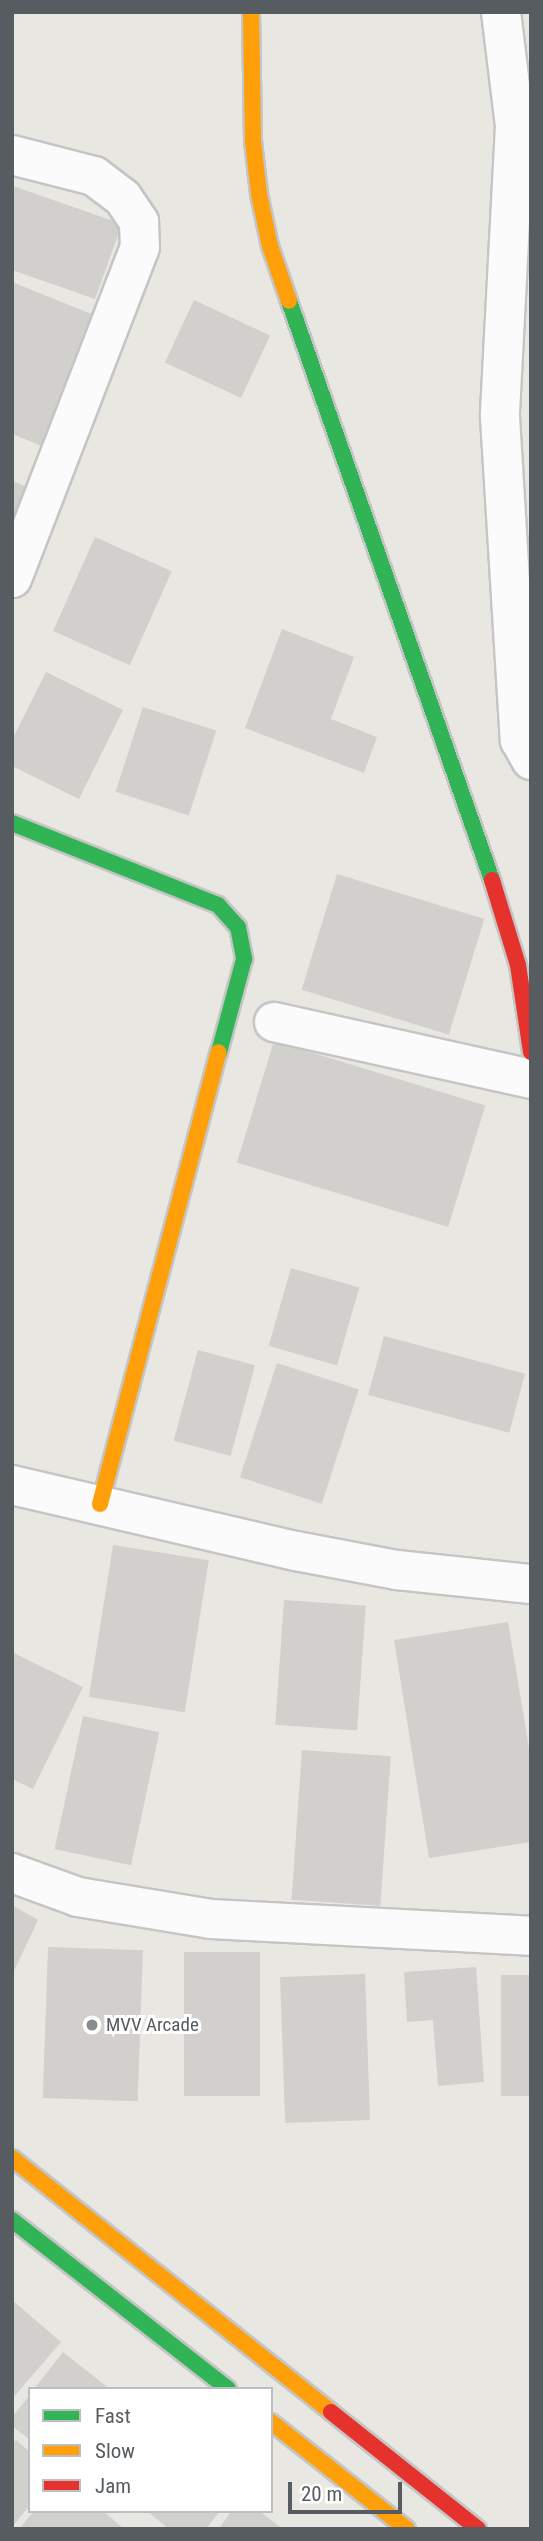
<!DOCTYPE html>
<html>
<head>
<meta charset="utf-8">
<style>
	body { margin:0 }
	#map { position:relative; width:543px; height:2541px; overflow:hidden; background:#e8e7e2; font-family:"Roboto Condensed",sans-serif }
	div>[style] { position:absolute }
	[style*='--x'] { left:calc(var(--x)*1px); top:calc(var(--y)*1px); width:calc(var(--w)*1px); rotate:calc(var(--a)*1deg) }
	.building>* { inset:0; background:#d1d0cd; transform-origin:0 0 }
	.roads { filter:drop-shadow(2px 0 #c4c5c4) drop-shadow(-2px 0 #c4c5c4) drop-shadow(0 2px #c4c5c4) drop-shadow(0 -2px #c4c5c4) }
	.street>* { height:38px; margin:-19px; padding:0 19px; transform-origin:19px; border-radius:19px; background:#fcfbfb }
	.fast>* { height:16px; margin:-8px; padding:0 8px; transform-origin:8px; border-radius:8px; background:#30b455 }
	.slow>* { height:16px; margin:-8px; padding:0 8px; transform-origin:8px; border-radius:8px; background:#ff9f0a }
	.jam>* { height:16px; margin:-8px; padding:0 8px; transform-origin:8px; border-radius:8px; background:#e5322d }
	.dots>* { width:19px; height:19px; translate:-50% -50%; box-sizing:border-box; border:4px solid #fff; border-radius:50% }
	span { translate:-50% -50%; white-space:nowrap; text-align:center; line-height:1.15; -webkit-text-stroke:6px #fff; paint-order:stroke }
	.poi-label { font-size:19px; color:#575c61 }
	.left { translate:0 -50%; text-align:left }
	.frame { position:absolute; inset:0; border:14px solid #575c61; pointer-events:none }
	.legend { position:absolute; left:28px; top:2387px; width:245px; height:126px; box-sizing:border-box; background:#fff; border:2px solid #bcbec0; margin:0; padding:9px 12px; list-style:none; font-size:21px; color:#575c61 }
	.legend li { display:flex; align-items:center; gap:14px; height:35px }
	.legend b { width:35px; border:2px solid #bcbec0 }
	.scale { position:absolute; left:288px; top:2482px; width:114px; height:32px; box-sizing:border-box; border:4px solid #575c61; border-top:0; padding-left:9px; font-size:21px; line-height:24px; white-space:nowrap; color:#575c61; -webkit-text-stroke:5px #fff; paint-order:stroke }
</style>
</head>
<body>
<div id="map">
	<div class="building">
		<div style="clip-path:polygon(13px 186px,122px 224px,95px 299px,12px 270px)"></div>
		<div style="clip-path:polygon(12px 282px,99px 317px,47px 448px,12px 434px)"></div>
		<div style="left:194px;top:300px;width:84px;height:69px;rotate:25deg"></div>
		<div style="clip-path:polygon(12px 481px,33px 489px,12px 545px)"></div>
		<div style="left:95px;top:537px;width:84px;height:103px;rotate:24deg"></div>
		<div style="clip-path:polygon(282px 629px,354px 657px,331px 719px,377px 737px,364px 773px,245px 728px)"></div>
		<div style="clip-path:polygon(46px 672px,123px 710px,79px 799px,12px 766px,12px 740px)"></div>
		<div style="left:143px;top:707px;width:77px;height:89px;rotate:18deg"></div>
		<div style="left:337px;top:874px;width:154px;height:121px;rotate:17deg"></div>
		<div style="left:274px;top:1041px;width:221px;height:127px;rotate:17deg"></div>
		<div style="left:291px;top:1268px;width:71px;height:81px;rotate:16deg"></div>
		<div style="left:384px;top:1336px;width:146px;height:61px;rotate:15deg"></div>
		<div style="left:198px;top:1350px;width:59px;height:94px;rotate:15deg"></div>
		<div style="left:277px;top:1363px;width:86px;height:120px;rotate:18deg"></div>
		<div style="left:113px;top:1545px;width:97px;height:154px;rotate:9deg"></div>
		<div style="left:284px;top:1600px;width:82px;height:125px;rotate:4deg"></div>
		<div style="clip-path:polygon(508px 1622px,531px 1760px,531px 1842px,429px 1858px,394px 1640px)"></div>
		<div style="clip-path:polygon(12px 1652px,83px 1687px,33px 1789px,12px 1779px)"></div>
		<div style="left:83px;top:1716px;width:78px;height:136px;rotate:12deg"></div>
		<div style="left:302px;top:1750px;width:89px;height:150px;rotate:4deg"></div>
		<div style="clip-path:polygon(12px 1905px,38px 1920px,12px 1975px)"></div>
		<div style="left:48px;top:1947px;width:95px;height:151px;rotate:2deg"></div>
		<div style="left:184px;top:1952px;width:76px;height:144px"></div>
		<div style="clip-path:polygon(476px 1967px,484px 2082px,438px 2086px,433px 2020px,407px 2022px,404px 1972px)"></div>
		<div style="left:365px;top:1974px;width:146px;height:85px;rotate:88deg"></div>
		<div style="left:501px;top:1975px;width:30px;height:121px"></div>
		<div style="clip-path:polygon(12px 2300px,61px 2342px,12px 2399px)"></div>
		<div style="clip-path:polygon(63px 2352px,110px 2389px,34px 2389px)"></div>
		<div style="clip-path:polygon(30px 2395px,30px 2440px,12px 2426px,12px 2417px)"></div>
		<div style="clip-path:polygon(16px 2440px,30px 2452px,30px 2505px,12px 2527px,12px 2445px)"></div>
		<div style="clip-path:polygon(34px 2511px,103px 2511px,124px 2529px,19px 2529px)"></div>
		<div style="clip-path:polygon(147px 2511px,220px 2511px,206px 2529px,169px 2529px)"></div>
		<div style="clip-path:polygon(231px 2511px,259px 2511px,283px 2529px,219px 2529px)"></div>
	</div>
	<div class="roads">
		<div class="street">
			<div style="--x:501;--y:12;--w:115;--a:83"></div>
			<div style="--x:515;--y:126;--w:291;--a:93"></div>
			<div style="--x:500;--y:417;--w:324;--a:86.5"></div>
			<div style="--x:520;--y:740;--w:23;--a:61"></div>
			<div style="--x:12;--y:155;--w:85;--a:14.4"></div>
			<div style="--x:94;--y:176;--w:36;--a:37"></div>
			<div style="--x:123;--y:198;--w:29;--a:56"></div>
			<div style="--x:139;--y:222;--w:25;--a:88"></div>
			<div style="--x:140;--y:247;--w:355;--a:111.1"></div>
			<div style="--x:274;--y:1022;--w:263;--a:12.5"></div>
			<div style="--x:12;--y:1485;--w:292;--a:13.1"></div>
			<div style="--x:296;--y:1551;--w:103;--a:10.7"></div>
			<div style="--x:397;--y:1570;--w:135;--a:6"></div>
			<div style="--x:12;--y:1873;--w:70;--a:20"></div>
			<div style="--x:78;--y:1897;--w:135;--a:9.4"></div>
			<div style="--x:211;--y:1919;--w:320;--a:3"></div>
		</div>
		<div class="fast">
			<div style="--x:289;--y:301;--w:614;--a:70.68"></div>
			<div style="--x:12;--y:823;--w:222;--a:21.7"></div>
			<div style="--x:218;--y:905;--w:30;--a:48"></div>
			<div style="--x:238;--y:927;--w:33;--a:79"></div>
			<div style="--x:244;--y:959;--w:96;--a:105"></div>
			<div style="--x:12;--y:2220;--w:274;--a:38"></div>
		</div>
		<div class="slow">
			<div style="--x:251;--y:12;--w:129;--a:89.1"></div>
			<div style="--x:253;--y:141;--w:53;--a:83.5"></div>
			<div style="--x:259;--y:194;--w:53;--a:78.1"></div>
			<div style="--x:270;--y:246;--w:58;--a:70.9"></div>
			<div style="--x:100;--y:1504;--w:467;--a:-75.3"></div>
			<div style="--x:12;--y:2158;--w:408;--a:38.5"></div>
			<div style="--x:271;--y:2422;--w:173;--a:38.2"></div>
		</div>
		<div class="jam">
			<div style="--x:492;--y:880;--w:89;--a:73"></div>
			<div style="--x:518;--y:965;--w:88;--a:81.5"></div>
			<div style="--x:331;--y:2412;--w:188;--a:38.5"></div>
		</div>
	</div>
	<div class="dots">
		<div style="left:92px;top:2025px;background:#8a8d8e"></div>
	</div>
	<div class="poi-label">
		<span class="left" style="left:106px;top:2025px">MVV Arcade</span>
	</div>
	<div class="frame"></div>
	<ul class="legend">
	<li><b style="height:9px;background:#30b455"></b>Fast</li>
	<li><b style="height:9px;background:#ff9f0a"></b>Slow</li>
	<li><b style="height:9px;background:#e5322d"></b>Jam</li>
	</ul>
	<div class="scale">20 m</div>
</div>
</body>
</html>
